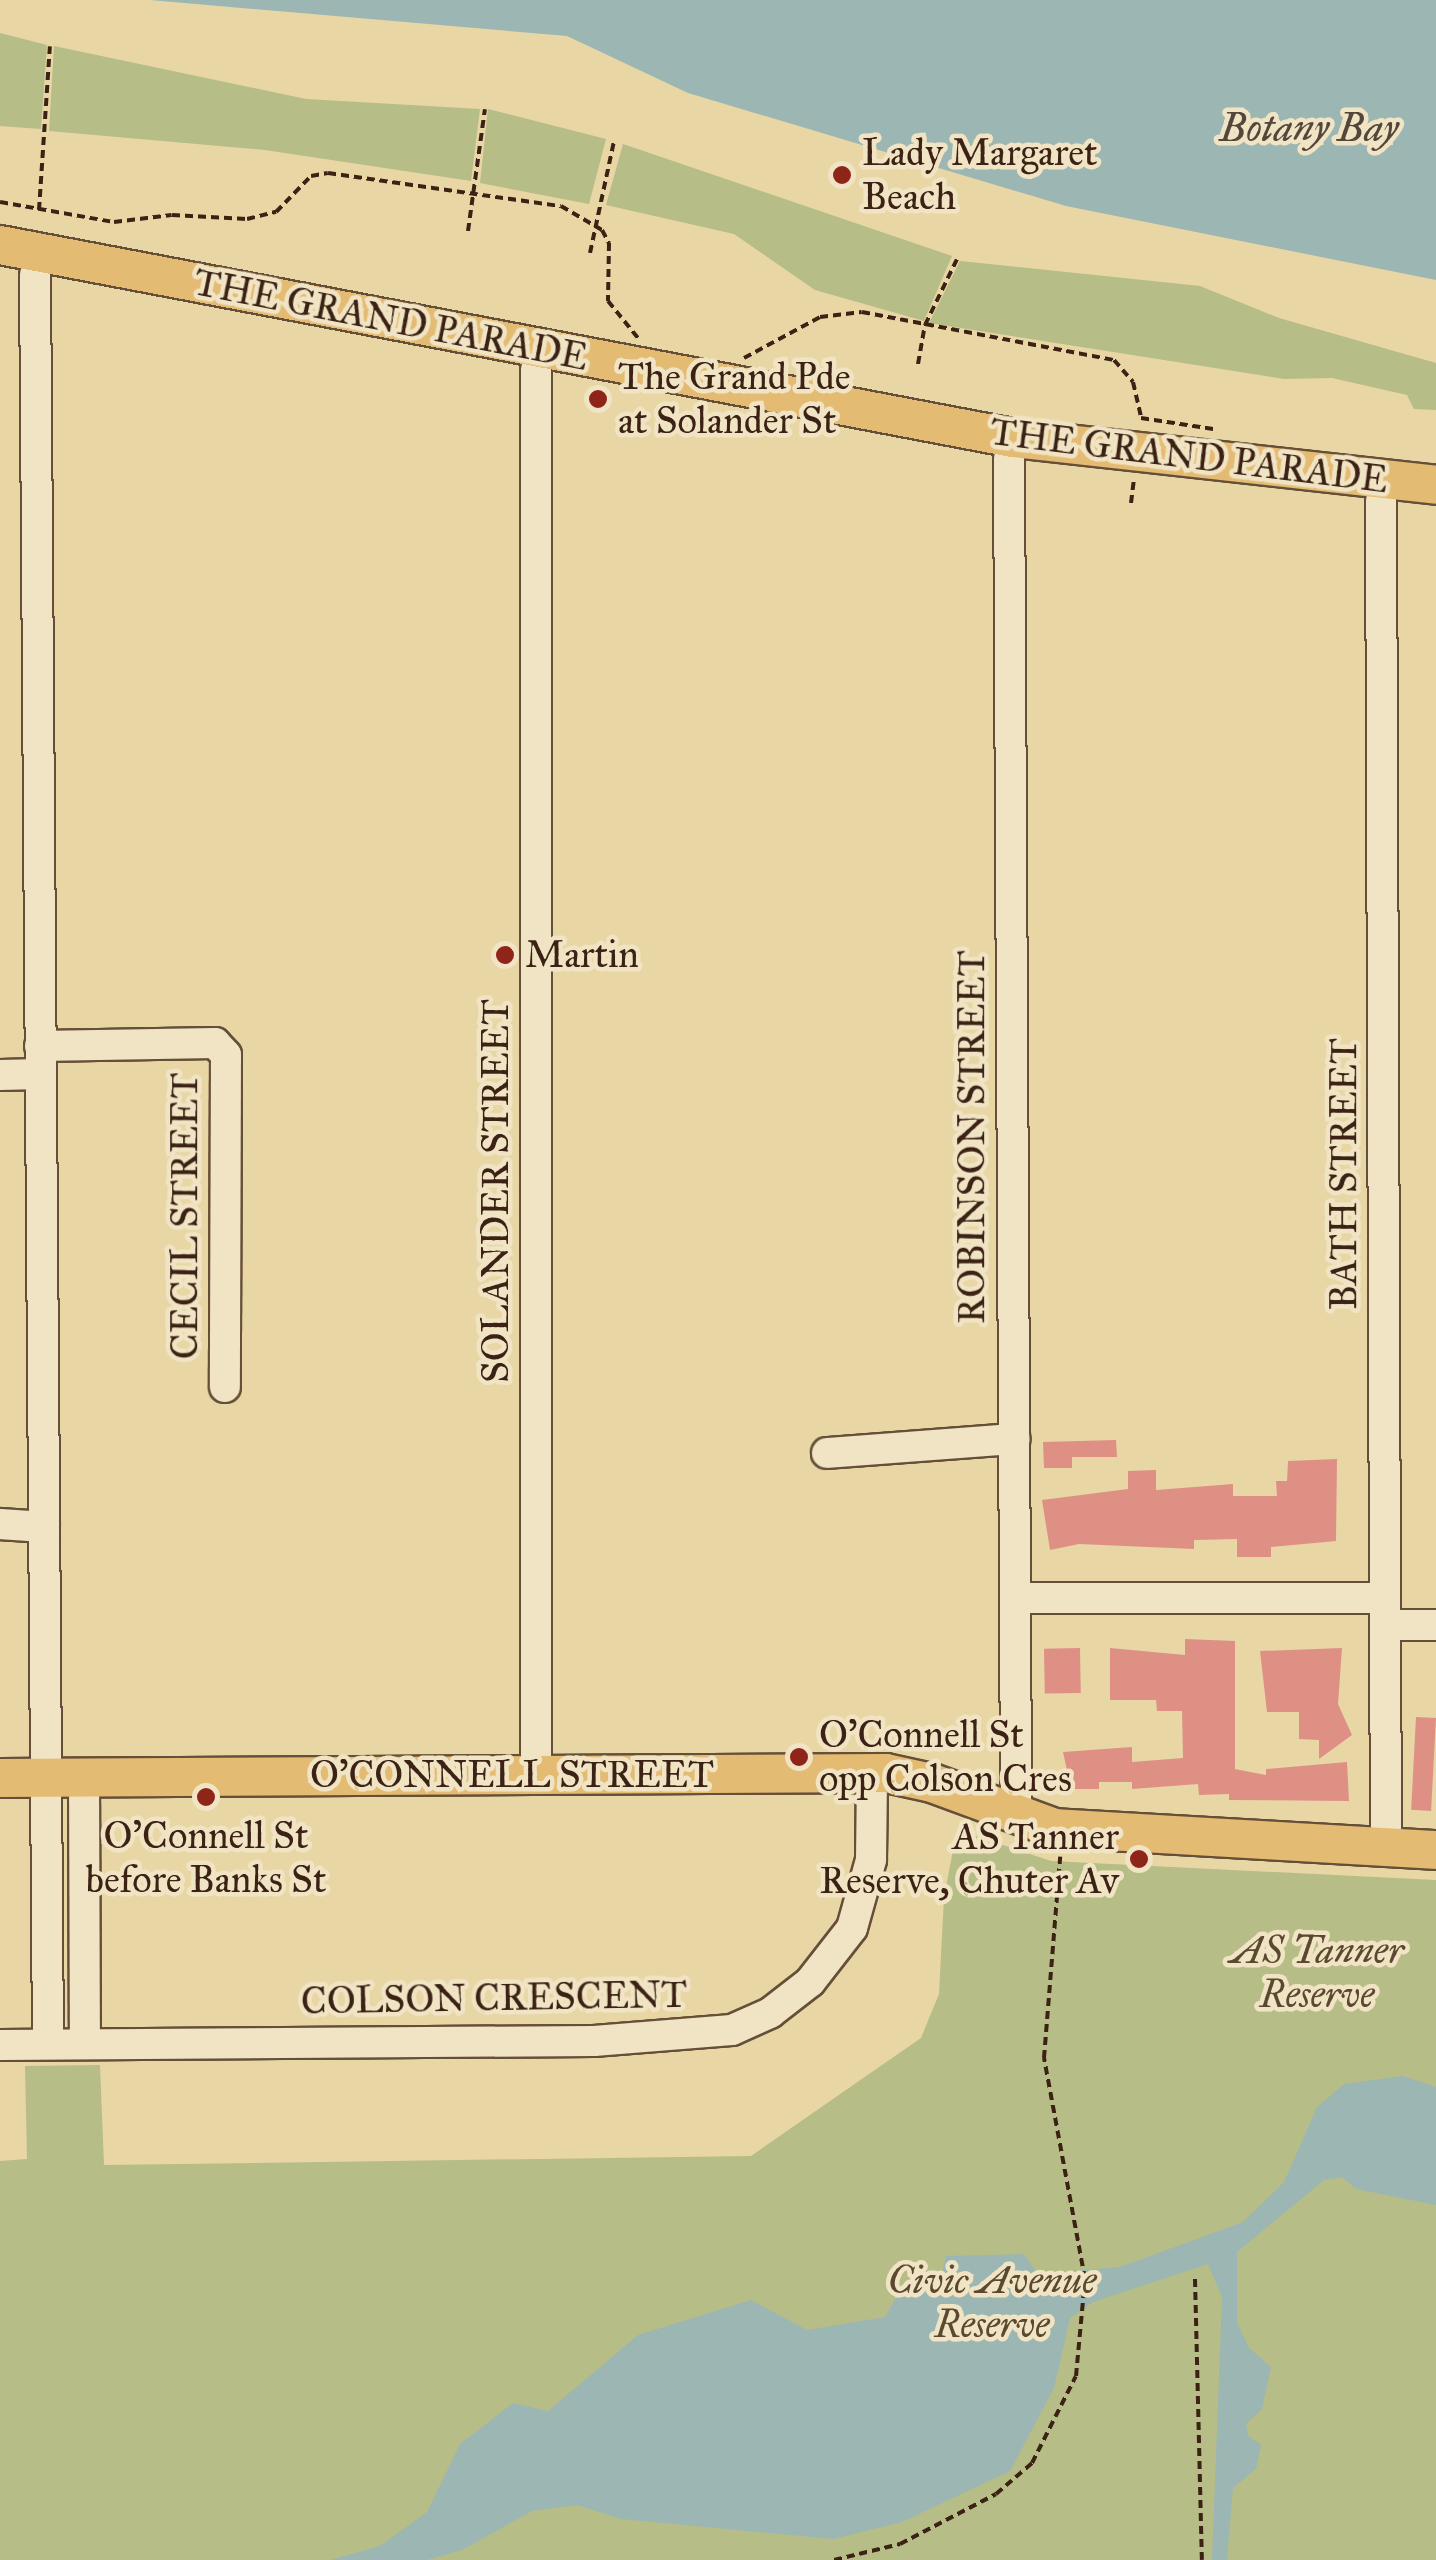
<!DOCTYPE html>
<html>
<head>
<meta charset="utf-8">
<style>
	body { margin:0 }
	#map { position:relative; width:1436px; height:2560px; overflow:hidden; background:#e8d6a5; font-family:"IM FELL Great Primer",serif }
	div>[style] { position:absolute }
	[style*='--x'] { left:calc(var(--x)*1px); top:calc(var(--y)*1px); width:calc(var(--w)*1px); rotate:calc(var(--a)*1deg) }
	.green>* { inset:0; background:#b6bd86 }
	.water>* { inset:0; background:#9cb6b3 }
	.building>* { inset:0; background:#df9085; transform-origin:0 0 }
	.path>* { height:4px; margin-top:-2px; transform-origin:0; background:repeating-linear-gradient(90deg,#3b2214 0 8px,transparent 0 13px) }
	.roads { filter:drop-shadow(2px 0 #664f38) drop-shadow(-2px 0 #664f38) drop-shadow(0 2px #664f38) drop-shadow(0 -2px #664f38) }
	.minor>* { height:30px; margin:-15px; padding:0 15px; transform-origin:15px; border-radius:15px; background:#f0e4c4 }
	.major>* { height:38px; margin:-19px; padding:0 19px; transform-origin:19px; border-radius:19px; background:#e4bb72 }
	.dots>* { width:28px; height:28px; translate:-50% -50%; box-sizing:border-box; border:5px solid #f0e4c4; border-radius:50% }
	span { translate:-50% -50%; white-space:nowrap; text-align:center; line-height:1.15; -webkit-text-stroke:9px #f0e4c4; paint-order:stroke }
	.poi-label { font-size:38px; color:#3b2214 }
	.left { translate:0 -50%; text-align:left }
	.right { translate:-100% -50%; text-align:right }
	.street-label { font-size:38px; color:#3b2214 }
	.park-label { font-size:38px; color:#5a4930; font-style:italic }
	.water-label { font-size:40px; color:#53473c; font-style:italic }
</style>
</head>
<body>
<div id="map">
	<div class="green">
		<div style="clip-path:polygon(0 33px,47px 45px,41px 129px,0 126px)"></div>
		<div style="clip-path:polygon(54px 46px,306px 99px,480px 109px,471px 181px,265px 150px,49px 131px)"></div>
		<div style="clip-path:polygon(488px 109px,606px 139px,589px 204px,480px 183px)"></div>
		<div style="clip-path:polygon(623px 144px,952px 256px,924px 321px,815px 290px,734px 234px,606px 205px)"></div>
		<div style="clip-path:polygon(960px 261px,1200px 286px,1279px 318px,1436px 363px,1436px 410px,1414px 409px,1407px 395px,1332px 378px,1284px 379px,929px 323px)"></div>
		<div style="clip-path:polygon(957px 1830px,1051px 1861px,1436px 1880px,1436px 2560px,0 2560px,0 2161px,27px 2159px,25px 2066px,100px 2065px,104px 2165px,751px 2156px,921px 2038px,939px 1994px,944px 1897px)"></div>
	</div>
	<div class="water">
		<div style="clip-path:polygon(150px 0,1436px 0,1436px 280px,1066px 206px,688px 93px,567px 36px)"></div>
		<div style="clip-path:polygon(1403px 2076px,1436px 2087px,1436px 2205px,1356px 2189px,1342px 2177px,1324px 2180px,1237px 2252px,1237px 2322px,1249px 2348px,1271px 2367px,1262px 2409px,1246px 2424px,1248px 2436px,1261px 2445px,1256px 2469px,1233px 2488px,1227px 2560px,1212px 2560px,1222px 2297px,1208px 2264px,1093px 2302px,1070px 2318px,1054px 2388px,1010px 2471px,902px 2522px,833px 2539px,621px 2519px,577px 2505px,532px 2511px,462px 2550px,427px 2560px,330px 2560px,380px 2546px,427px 2512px,460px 2444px,513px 2403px,548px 2411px,638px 2335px,751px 2300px,807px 2330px,885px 2317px,905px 2282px,927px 2290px,939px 2283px,946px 2256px,1024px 2254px,1038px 2274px,1120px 2267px,1243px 2222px,1284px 2182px,1317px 2107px,1344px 2084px)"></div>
	</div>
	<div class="building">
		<div style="clip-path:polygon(1116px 1440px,1117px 1457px,1072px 1457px,1072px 1468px,1044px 1468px,1043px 1442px)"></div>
		<div style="clip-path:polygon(1337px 1459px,1336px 1541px,1271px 1547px,1271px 1557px,1237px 1557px,1237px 1539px,1194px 1540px,1194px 1549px,1079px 1544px,1050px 1550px,1042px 1500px,1128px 1489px,1128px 1471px,1156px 1470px,1156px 1490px,1233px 1484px,1233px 1496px,1277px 1496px,1276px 1481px,1287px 1481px,1288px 1461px)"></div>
		<div style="clip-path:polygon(1185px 1639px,1235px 1641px,1235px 1769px,1266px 1775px,1266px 1769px,1347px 1762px,1349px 1801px,1229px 1800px,1229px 1794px,1199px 1795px,1198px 1784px,1132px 1789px,1132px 1782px,1099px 1782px,1099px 1789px,1071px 1789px,1063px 1752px,1132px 1747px,1132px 1762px,1183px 1758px,1182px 1711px,1157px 1711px,1156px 1700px,1110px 1700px,1110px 1648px,1185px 1655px)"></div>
		<div style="left:1080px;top:1648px;width:45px;height:36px;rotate:89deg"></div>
		<div style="clip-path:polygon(1342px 1648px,1338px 1704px,1352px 1735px,1319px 1759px,1319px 1740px,1299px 1739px,1299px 1712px,1267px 1712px,1260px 1651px)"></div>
		<div style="left:1416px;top:1717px;width:20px;height:93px;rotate:3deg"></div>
	</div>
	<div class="path">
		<div style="--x:0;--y:202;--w:116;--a:10"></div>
		<div style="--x:114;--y:222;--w:58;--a:-6.9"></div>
		<div style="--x:172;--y:215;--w:75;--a:3.1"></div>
		<div style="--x:247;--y:219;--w:30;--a:-14"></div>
		<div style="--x:276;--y:212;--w:50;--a:-45.8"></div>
		<div style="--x:311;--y:176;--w:17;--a:-10"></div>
		<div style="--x:328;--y:173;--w:235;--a:8.1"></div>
		<div style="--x:561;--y:206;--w:48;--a:30.3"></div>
		<div style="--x:602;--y:230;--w:15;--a:62"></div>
		<div style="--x:609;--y:243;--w:58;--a:91"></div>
		<div style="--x:608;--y:301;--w:48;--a:51"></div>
		<div style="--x:39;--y:210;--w:164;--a:-86.2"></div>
		<div style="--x:468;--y:231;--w:123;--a:-82.1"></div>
		<div style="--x:590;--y:253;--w:115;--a:-77.9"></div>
		<div style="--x:744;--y:358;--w:86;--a:-28.3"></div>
		<div style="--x:820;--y:317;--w:42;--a:-6.8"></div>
		<div style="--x:862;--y:312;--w:257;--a:10.8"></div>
		<div style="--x:1114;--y:360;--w:29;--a:49"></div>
		<div style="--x:1133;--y:382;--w:37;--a:77"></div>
		<div style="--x:1141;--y:418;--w:73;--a:8.7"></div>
		<div style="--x:918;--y:364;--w:40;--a:-80"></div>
		<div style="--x:925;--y:325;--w:73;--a:-64.1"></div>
		<div style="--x:1131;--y:503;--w:25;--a:-83"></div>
		<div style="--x:1195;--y:2279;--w:281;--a:88.6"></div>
		<div style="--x:834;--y:2560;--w:68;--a:-13.6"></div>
		<div style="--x:900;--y:2544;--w:108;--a:-27.5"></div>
		<div style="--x:996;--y:2494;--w:48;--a:-40.7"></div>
		<div style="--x:1032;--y:2463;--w:97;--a:-63.2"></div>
		<div style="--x:1076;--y:2376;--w:97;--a:-84.7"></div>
		<div style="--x:1085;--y:2279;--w:225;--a:-100.5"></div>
		<div style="--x:1044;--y:2058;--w:202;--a:-85.4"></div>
	</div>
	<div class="roads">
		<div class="minor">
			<div style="--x:35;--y:274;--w:1770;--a:89.58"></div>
			<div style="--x:536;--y:369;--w:1405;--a:90"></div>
			<div style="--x:1009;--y:458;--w:1359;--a:89.7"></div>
			<div style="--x:1381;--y:500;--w:1348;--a:89.79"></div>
			<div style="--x:40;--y:1046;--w:175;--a:-1"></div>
			<div style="--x:215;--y:1043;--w:16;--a:47"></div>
			<div style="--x:226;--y:1055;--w:332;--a:90.2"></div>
			<div style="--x:0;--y:1075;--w:41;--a:-1.4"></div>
			<div style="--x:827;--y:1453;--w:188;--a:-4.3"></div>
			<div style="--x:0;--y:1524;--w:44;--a:3.9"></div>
			<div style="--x:1015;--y:1598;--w:370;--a:0"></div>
			<div style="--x:1385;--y:1625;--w:51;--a:0"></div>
			<div style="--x:84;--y:1777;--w:267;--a:89.8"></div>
			<div style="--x:0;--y:2045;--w:594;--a:-0.39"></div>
			<div style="--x:594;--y:2041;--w:138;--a:-4.6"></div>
			<div style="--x:732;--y:2030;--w:42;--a:-24.1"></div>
			<div style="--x:770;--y:2013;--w:51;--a:-37.8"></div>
			<div style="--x:810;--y:1982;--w:68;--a:-52.1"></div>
			<div style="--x:852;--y:1928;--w:71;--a:-74.4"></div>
			<div style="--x:871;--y:1860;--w:87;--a:-89.3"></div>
		</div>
		<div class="major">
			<div style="--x:0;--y:245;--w:1031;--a:10.79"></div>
			<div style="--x:1013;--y:438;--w:426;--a:6.3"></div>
			<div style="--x:0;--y:1778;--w:886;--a:-0.32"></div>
			<div style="--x:886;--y:1773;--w:47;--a:12.3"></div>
			<div style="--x:932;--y:1783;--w:130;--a:20.2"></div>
			<div style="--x:1054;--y:1828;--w:383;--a:3.3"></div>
		</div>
	</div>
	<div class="dots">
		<div style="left:842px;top:175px;background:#8f2418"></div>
		<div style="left:598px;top:399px;background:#8f2418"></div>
		<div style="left:505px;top:955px;background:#8f2418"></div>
		<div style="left:799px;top:1757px;background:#8f2418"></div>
		<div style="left:206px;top:1797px;background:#8f2418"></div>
		<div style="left:1139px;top:1859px;background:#8f2418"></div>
	</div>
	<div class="poi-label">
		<span class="left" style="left:862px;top:175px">Lady Margaret<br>Beach</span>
		<span class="left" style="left:618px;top:399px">The Grand Pde<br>at Solander St</span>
		<span class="left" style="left:525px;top:955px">Martin</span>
		<span class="left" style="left:819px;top:1757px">O'Connell St<br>opp Colson Cres</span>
		<span style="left:206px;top:1858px">O'Connell St<br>before Banks St</span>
		<span class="right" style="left:1119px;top:1859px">AS Tanner<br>Reserve, Chuter Av</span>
	</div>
	<div class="street-label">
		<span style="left:391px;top:320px;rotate:11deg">THE GRAND PARADE</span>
		<span style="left:1189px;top:456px;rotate:7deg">THE GRAND PARADE</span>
		<span style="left:972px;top:1137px;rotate:-90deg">ROBINSON STREET</span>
		<span style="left:1344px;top:1174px;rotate:-90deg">BATH STREET</span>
		<span style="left:496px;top:1191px;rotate:-90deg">SOLANDER STREET</span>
		<span style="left:185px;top:1216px;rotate:-90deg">CECIL STREET</span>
		<span style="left:512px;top:1775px">O'CONNELL STREET</span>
		<span style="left:494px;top:1998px;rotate:-1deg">COLSON CRESCENT</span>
	</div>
	<div class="park-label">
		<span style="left:1317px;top:1973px">AS Tanner<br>Reserve</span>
		<span style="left:992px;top:2303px">Civic Avenue<br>Reserve</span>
	</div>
	<div class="water-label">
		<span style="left:1309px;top:128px">Botany Bay</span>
	</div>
</div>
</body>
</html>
